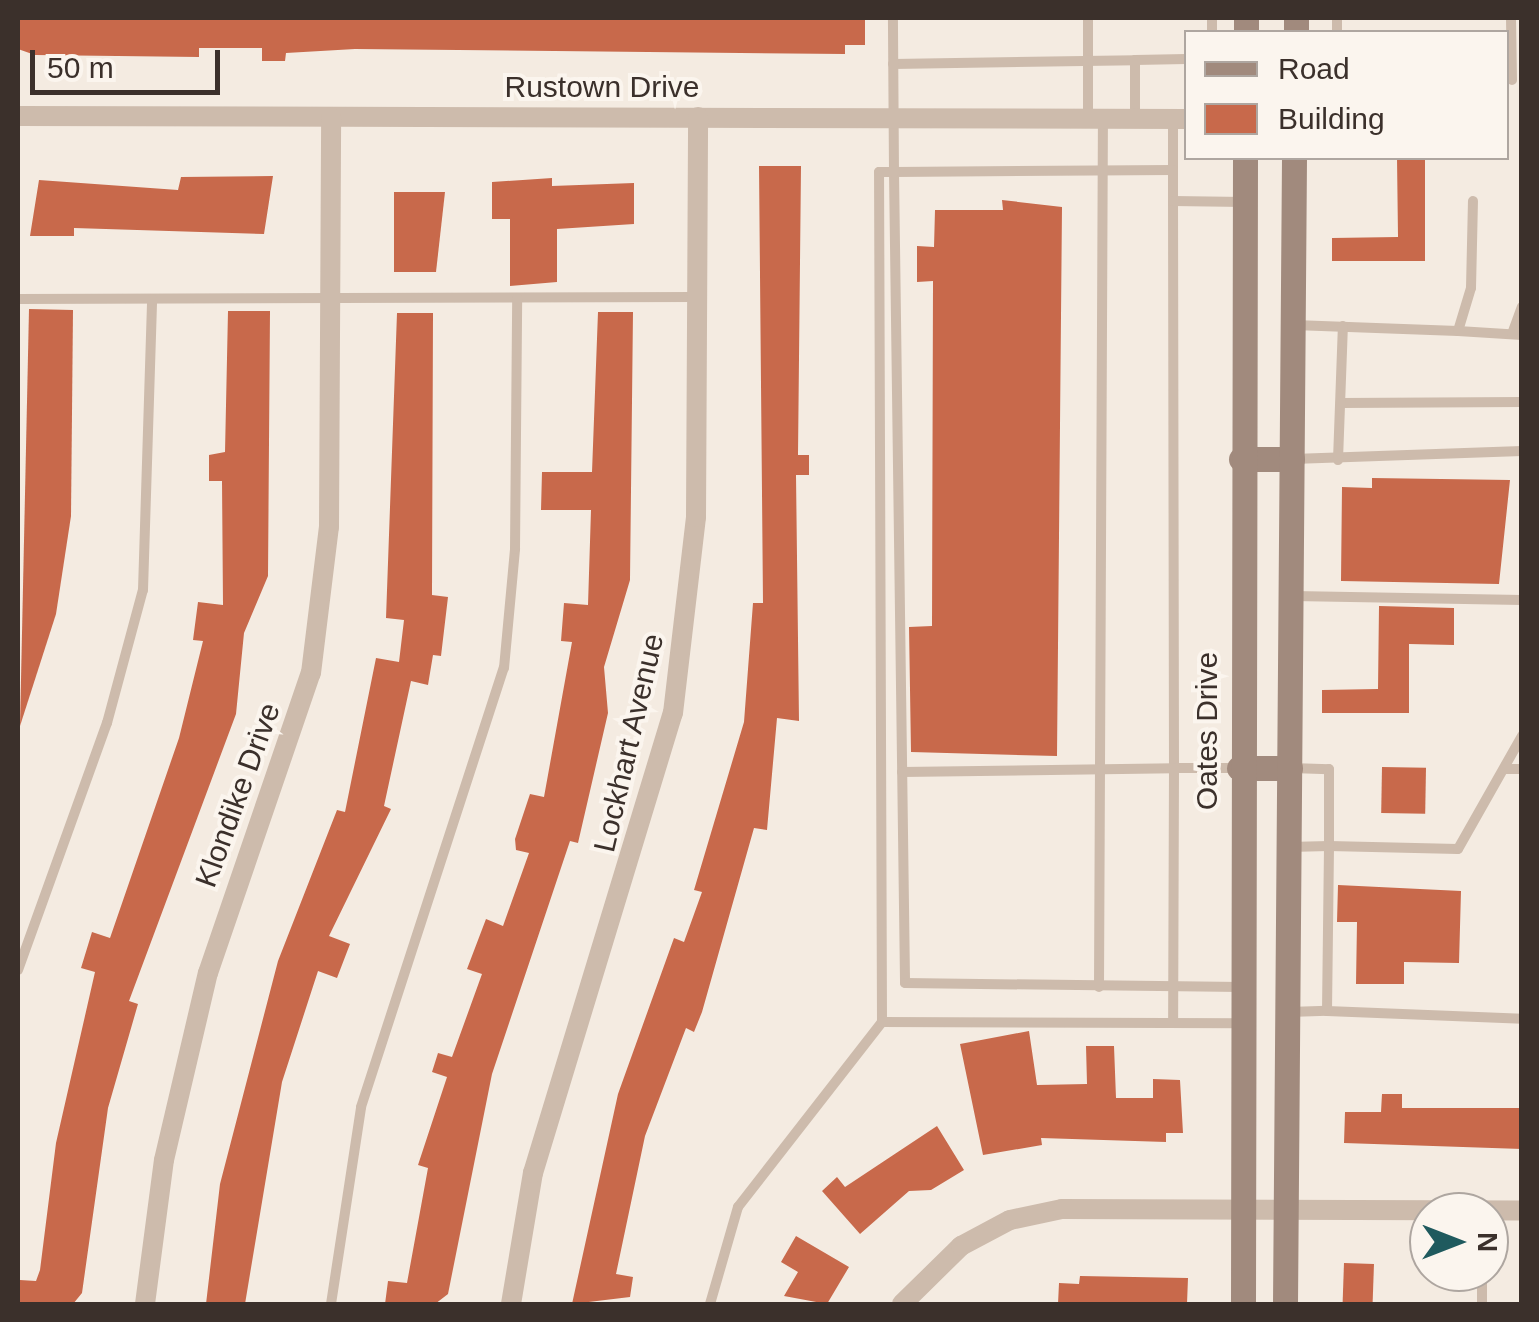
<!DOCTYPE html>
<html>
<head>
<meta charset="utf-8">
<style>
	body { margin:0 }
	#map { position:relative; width:1539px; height:1322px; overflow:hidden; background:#f4ebe1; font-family:Arial,sans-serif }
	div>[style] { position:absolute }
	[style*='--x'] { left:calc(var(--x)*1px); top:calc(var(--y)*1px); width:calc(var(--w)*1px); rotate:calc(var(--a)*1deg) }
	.building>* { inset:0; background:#c8694b; transform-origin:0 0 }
	.lane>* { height:10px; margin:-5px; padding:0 5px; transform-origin:5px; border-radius:5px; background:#cdbbac }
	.street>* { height:20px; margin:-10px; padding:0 10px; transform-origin:10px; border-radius:10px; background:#cdbbac }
	.secondary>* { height:25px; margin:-12.5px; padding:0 12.5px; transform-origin:12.5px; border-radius:12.5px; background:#a18a7d }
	span { translate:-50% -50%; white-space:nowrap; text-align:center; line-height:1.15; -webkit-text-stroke:8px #fbf5ee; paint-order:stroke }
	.street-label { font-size:30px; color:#3b302b }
	.frame { position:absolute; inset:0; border:20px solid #3b302b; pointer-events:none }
	.legend { position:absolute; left:1184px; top:30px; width:325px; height:130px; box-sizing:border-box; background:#fbf5ee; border:2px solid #aea6a0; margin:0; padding:12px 18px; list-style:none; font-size:30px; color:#3b302b }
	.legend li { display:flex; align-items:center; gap:20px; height:50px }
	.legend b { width:50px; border:2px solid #aea6a0 }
	.north { position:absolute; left:1409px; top:1192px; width:100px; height:100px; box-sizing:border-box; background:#fbf5ee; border:2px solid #aea6a0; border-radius:50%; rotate:90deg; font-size:28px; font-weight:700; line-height:40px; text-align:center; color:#3b302b }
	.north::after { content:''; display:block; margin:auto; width:35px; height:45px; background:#1f5a5e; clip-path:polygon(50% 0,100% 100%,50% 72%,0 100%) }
	.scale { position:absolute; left:30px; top:50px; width:190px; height:45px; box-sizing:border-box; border:5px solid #3b302b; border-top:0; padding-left:12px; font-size:30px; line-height:35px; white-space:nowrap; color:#3b302b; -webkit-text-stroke:8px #fbf5ee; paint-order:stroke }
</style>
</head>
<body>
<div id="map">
	<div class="building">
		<div style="clip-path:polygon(18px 18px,865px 18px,865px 45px,845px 45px,845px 54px,355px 49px,286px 53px,285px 61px,262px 61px,262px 48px,199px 48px,199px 57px,35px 55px,18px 49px)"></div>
		<div style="clip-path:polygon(1397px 158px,1425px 158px,1425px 261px,1332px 261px,1332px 238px,1398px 237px)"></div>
		<div style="clip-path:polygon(759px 166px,801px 166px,798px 455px,809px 455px,809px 475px,796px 475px,799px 721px,777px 718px,767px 830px,754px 828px,702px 1012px,694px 1032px,686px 1028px,645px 1136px,616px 1274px,633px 1277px,630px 1297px,572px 1304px,618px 1094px,674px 938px,684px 942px,702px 892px,694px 890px,744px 722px,753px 603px,763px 603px)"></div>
		<div style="clip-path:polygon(273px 176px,264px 234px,74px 228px,74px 236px,30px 236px,39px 180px,178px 190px,181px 177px)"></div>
		<div style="clip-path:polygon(552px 178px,552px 186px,634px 183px,634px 224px,557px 229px,557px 282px,510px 286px,510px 219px,492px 219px,492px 182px)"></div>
		<div style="clip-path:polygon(394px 192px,445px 192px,436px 272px,394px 272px)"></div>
		<div style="clip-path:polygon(1002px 200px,1062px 207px,1057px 756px,911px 752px,909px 627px,932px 626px,933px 281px,917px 282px,917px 246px,934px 247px,935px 210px,1003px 210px)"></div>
		<div style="clip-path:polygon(29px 309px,73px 310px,71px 516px,56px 614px,20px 726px)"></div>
		<div style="clip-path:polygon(228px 311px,270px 311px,268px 576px,244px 633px,236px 714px,129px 1001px,138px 1004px,108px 1108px,82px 1293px,73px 1304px,19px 1304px,20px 1280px,36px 1281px,40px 1270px,56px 1143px,95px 972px,81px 968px,92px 932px,110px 938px,179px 738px,203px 641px,193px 640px,198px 602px,223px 605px,222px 481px,209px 481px,209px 455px,225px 452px)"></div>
		<div style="clip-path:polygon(598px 312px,633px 312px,630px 580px,604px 667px,608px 713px,578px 843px,570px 841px,492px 1074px,448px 1294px,435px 1304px,385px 1304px,388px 1281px,407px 1283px,428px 1168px,418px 1165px,447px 1077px,432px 1072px,438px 1053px,452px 1057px,482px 974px,467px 969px,486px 919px,503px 926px,529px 853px,516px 850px,515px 839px,530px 794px,544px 797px,572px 642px,561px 641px,564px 603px,588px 605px,591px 510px,541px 510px,542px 472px,592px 472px)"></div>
		<div style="clip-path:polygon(397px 313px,433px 313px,432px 595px,448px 597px,441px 656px,433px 655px,428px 685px,411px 681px,384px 806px,391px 809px,329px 936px,350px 944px,337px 978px,318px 971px,282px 1082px,245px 1304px,206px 1304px,220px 1184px,278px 961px,337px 810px,345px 812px,376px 658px,399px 662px,404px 620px,386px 618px)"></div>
		<div style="clip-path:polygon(1372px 478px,1510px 480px,1499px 584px,1341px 581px,1342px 487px,1372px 488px)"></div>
		<div style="clip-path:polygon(1379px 606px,1454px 608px,1454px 645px,1409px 644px,1409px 713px,1322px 713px,1322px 690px,1378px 689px)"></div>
		<div style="left:1382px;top:767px;width:44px;height:46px;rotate:1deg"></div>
		<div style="clip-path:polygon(1338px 885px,1461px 891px,1459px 963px,1404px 962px,1404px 984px,1356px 984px,1357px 922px,1337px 922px)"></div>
		<div style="clip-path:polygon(1029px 1031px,1037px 1085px,1087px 1084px,1086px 1046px,1114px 1046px,1116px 1098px,1153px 1098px,1153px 1079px,1180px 1080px,1183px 1133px,1166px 1133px,1166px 1142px,1041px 1138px,1042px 1145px,983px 1155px,960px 1044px)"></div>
		<div style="clip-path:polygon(1382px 1094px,1402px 1094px,1402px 1108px,1522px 1108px,1522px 1149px,1344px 1143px,1345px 1112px,1381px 1112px)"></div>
		<div style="clip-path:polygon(937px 1126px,964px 1170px,931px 1190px,909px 1191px,860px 1234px,822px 1191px,837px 1177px,845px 1187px)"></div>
		<div style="clip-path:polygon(796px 1236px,849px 1267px,827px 1304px,784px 1296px,798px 1272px,781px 1262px)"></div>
		<div style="left:1344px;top:1263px;width:30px;height:41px;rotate:2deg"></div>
		<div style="clip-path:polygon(1080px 1276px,1188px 1278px,1187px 1304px,1058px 1304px,1059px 1283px,1079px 1284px)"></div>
	</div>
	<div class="lane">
		<div style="--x:1088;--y:18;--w:103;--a:90"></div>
		<div style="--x:1212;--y:18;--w:14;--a:90"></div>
		<div style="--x:1511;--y:18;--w:62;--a:89.1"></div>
		<div style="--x:1337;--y:32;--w:14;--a:-90"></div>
		<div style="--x:1135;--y:60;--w:51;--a:-1.1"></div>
		<div style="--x:893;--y:64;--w:242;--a:-0.9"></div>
		<div style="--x:1135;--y:60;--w:59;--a:90"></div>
		<div style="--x:1173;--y:120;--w:50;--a:90"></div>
		<div style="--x:1173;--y:201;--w:31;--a:-90"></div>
		<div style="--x:1173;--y:170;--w:279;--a:179.6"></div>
		<div style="--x:894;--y:172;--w:811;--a:89.22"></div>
		<div style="--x:905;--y:983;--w:336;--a:0.7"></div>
		<div style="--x:18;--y:299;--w:678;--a:-0.17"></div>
		<div style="--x:1294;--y:325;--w:164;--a:2.1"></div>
		<div style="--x:1458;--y:331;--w:45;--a:-73.2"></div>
		<div style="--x:1471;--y:288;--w:87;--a:-88.7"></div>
		<div style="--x:1458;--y:331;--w:64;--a:3.6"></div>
		<div style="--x:1512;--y:334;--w:29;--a:-70"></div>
		<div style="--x:1341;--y:403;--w:181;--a:-0.3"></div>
		<div style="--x:1293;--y:459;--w:229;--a:-2"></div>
		<div style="--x:1338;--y:460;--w:134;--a:-87.9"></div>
		<div style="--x:1293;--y:596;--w:229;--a:1"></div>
		<div style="--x:1239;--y:768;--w:65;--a:180"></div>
		<div style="--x:1174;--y:768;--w:567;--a:-90.1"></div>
		<div style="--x:1173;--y:201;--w:71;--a:0.8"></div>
		<div style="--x:1291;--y:768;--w:38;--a:2"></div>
		<div style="--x:1329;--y:769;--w:77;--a:90"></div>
		<div style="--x:1329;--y:846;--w:129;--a:1.3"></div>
		<div style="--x:1458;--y:849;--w:130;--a:-60.5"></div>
		<div style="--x:1504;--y:769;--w:18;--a:0"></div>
		<div style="--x:902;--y:772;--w:272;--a:-0.8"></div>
		<div style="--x:1174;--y:768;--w:255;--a:90.2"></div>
		<div style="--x:18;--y:970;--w:263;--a:-70.2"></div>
		<div style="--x:107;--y:723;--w:138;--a:-74.9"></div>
		<div style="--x:143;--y:590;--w:291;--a:-88.2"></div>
		<div style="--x:1099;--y:987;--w:867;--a:-89.74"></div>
		<div style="--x:1327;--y:1011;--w:195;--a:2.3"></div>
		<div style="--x:1289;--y:1012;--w:38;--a:-2"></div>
		<div style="--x:1327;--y:1011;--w:165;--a:-89.3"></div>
		<div style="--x:1329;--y:846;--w:40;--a:178.6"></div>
		<div style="--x:882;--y:1022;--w:850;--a:-90.2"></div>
		<div style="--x:879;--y:172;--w:15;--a:0"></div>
		<div style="--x:894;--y:172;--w:154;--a:-90.4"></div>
		<div style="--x:331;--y:1304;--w:199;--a:-81.3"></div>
		<div style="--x:361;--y:1107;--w:462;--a:-72"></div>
		<div style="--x:504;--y:668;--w:120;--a:-84.7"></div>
		<div style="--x:515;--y:549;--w:251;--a:-89.5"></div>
		<div style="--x:710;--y:1304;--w:101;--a:-73.9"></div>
		<div style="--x:738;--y:1207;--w:234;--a:-52.1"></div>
		<div style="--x:882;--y:1022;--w:359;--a:0.2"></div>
		<div style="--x:1482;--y:1304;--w:32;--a:-90"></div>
	</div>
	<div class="street">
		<div style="--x:18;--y:116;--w:1168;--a:0.15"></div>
		<div style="--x:145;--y:1304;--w:145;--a:-82.5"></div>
		<div style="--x:164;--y:1160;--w:192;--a:-76.8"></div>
		<div style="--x:208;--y:973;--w:317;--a:-71.1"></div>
		<div style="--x:311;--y:673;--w:147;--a:-83"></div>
		<div style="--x:329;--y:527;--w:410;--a:-89.7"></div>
		<div style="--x:511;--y:1304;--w:133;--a:-80.5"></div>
		<div style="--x:533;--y:1173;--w:481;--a:-73.1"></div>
		<div style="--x:673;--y:713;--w:197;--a:-83.3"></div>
		<div style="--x:696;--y:517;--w:400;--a:-89.7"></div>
		<div style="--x:902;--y:1304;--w:83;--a:-44.5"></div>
		<div style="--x:961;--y:1246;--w:55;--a:-28"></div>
		<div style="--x:1010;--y:1220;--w:53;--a:-11.9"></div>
		<div style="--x:1062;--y:1209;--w:460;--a:0.2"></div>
	</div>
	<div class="secondary">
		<div style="--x:1296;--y:18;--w:14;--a:90"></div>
		<div style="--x:1246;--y:32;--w:14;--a:-90"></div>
		<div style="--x:1241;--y:459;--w:51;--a:0"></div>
		<div style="--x:1239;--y:768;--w:51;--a:0"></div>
		<div style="--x:1243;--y:1304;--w:1146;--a:-89.9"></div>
		<div style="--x:1285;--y:1304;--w:1146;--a:-89.55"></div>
	</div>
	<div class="street-label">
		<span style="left:602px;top:87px">Rustown Drive</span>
		<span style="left:1207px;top:731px;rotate:-90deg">Oates Drive</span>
		<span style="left:629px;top:743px;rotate:-77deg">Lockhart Avenue</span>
		<span style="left:238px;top:795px;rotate:-70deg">Klondike Drive</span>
	</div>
	<div class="frame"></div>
	<ul class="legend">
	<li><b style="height:12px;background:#a18a7d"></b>Road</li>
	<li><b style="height:28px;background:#c8694b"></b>Building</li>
	</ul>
	<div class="north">N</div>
	<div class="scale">50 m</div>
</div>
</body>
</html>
